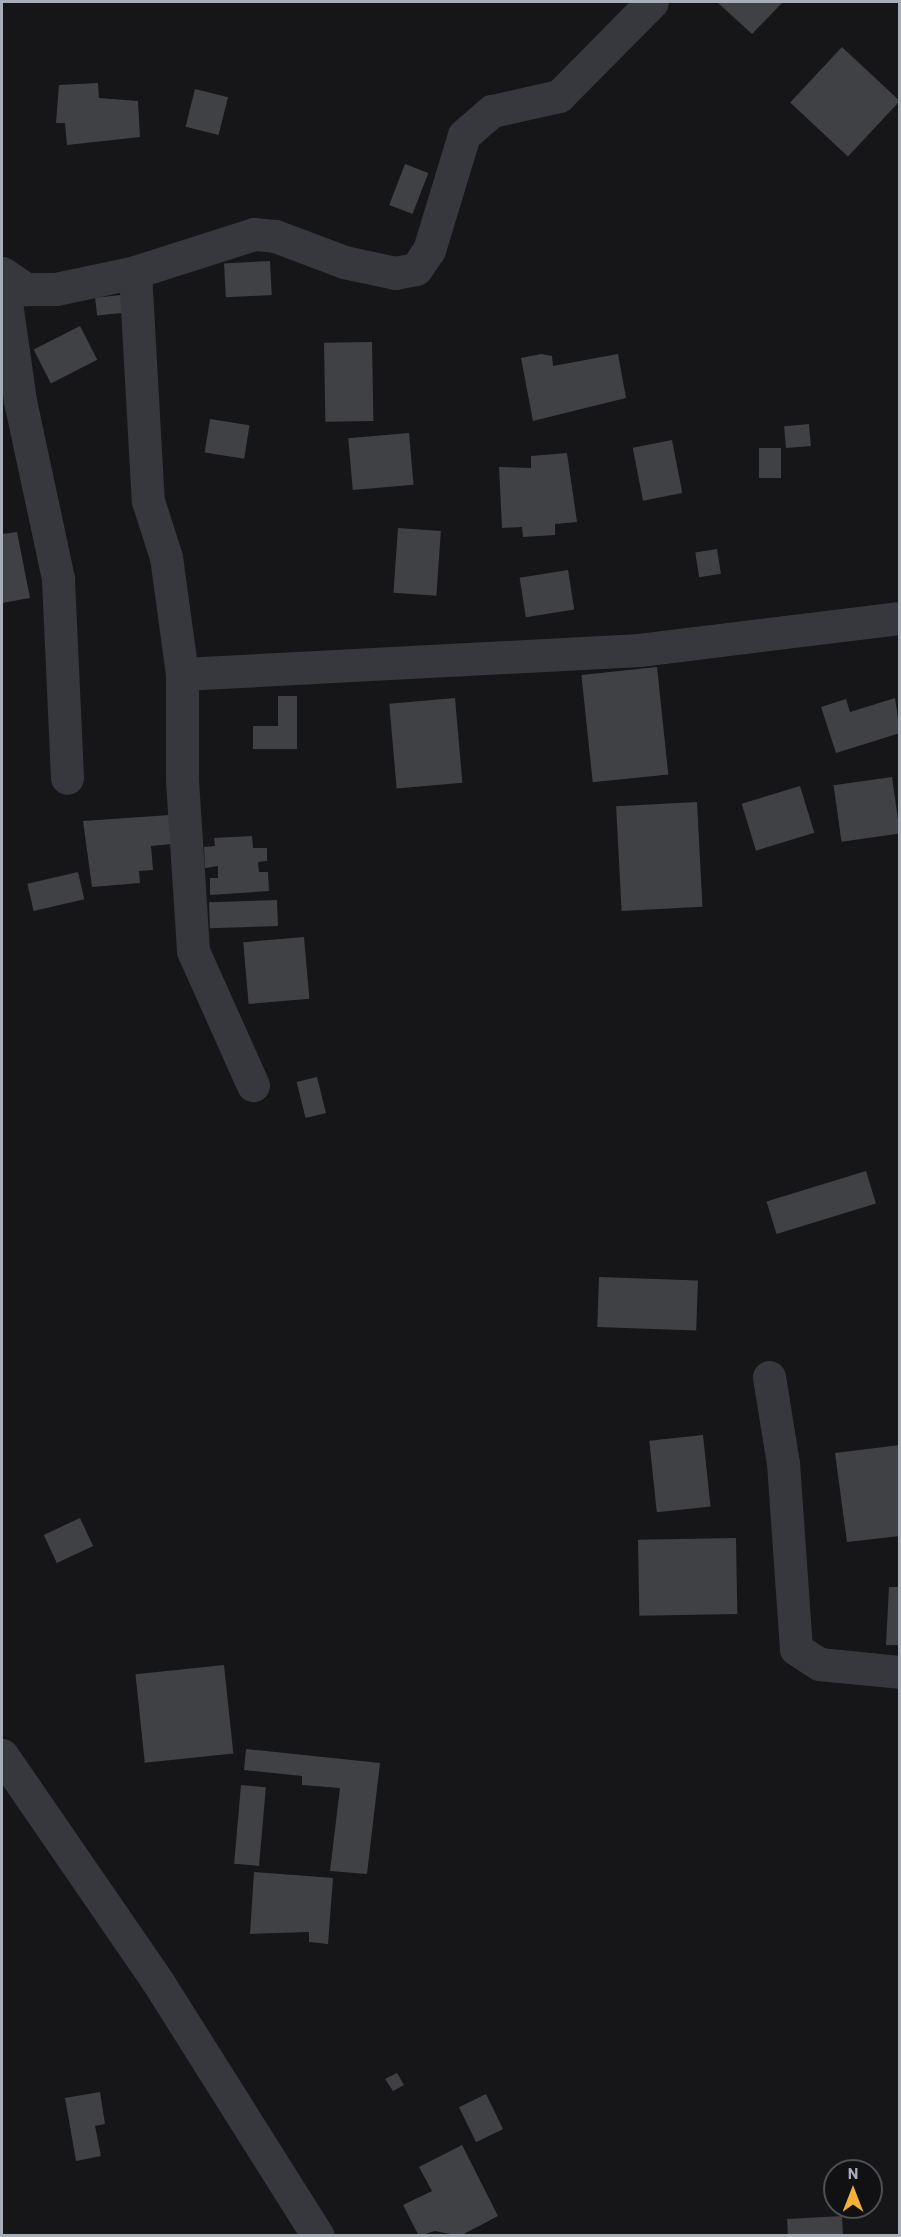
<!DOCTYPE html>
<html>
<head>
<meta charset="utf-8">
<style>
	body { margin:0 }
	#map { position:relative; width:901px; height:2237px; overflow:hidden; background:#161618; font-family:Barlow,sans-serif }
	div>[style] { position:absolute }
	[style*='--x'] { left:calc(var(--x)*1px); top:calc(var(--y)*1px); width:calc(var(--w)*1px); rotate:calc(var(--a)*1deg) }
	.building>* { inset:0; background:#404145; transform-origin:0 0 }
	.street>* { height:33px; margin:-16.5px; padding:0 16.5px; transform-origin:16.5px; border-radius:16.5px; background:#37383d }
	span { translate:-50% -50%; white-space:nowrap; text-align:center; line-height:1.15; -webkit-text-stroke:6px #111113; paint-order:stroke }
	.frame { position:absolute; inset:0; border:3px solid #a8adb8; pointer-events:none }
	.north { position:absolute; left:823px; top:2159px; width:60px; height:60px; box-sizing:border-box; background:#111113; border:2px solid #4d4f55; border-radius:50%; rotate:0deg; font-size:16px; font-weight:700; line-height:24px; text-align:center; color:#a8adb8 }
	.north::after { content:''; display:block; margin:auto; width:21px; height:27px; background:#f2b134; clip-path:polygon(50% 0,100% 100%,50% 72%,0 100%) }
</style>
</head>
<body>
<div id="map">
	<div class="building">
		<div style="clip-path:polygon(717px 2px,783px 2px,752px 34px)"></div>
		<div style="left:842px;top:47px;width:79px;height:76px;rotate:43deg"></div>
		<div style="clip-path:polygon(98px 83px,99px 98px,138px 101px,140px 137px,67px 145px,65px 123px,56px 123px,59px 85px)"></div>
		<div style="left:195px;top:89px;width:34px;height:39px;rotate:14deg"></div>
		<div style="left:405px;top:164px;width:25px;height:44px;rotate:21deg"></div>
		<div style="left:270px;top:261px;width:34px;height:46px;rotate:87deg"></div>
		<div style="left:130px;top:294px;width:18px;height:35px;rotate:84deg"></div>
		<div style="left:80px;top:326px;width:38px;height:52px;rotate:63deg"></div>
		<div style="left:372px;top:342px;width:79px;height:48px;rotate:89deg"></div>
		<div style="clip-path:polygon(541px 354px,552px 356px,553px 366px,618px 354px,626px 398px,533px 421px,521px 358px)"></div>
		<div style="left:210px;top:419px;width:40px;height:34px;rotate:9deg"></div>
		<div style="left:809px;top:424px;width:22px;height:25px;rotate:85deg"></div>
		<div style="left:409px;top:433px;width:52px;height:61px;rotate:85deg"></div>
		<div style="left:672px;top:440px;width:54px;height:40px;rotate:79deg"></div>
		<div style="left:759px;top:448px;width:22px;height:30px"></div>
		<div style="clip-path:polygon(567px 453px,577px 522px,555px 524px,555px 535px,523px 537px,522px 527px,502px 528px,499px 467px,531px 468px,531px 456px)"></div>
		<div style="left:398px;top:528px;width:43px;height:65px;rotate:4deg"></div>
		<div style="clip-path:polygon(17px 532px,30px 598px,2px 603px,2px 534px)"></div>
		<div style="left:717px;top:549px;width:25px;height:22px;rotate:81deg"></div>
		<div style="left:568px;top:570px;width:40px;height:49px;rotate:81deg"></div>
		<div style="left:657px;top:667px;width:108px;height:76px;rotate:84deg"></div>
		<div style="clip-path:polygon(278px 696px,297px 696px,297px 749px,253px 749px,253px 726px,278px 726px)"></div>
		<div style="left:455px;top:698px;width:85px;height:66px;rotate:85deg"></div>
		<div style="clip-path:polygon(895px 698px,900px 733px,836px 753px,821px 707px,846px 699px,850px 712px)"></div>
		<div style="left:892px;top:777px;width:57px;height:59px;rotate:82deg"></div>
		<div style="left:800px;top:786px;width:49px;height:61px;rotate:73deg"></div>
		<div style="left:697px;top:802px;width:105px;height:81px;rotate:87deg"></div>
		<div style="clip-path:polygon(170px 815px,172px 844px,151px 846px,153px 870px,139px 871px,140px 883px,92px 887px,83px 821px)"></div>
		<div style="clip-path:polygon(252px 836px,253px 848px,267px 848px,267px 861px,258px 862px,259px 872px,268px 872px,269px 891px,210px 895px,210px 878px,218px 878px,218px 866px,205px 868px,204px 847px,215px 846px,214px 838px)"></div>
		<div style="left:78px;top:872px;width:28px;height:52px;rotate:77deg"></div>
		<div style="left:277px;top:900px;width:26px;height:68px;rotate:88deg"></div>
		<div style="left:304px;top:937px;width:62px;height:61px;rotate:85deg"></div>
		<div style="left:317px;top:1077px;width:37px;height:21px;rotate:76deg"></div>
		<div style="left:866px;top:1171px;width:34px;height:104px;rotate:73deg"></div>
		<div style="left:599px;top:1277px;width:99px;height:50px;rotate:2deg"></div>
		<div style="left:703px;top:1435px;width:72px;height:54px;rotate:84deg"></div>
		<div style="clip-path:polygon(900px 1445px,900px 1536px,847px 1542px,835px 1453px)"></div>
		<div style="left:80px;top:1518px;width:31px;height:40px;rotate:65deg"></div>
		<div style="left:736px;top:1538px;width:76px;height:98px;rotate:89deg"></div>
		<div style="clip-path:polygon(889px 1587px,900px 1587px,900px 1645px,886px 1645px)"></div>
		<div style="left:224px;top:1665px;width:89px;height:89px;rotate:84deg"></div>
		<div style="clip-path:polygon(246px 1749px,380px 1763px,367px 1874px,330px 1871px,340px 1788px,302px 1785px,302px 1776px,244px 1770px)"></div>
		<div style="left:241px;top:1785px;width:25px;height:79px;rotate:5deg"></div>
		<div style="clip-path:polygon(254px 1872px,333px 1878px,328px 1944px,309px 1942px,309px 1932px,250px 1934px)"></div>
		<div style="clip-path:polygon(397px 2073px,404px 2085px,393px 2091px,385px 2079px)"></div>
		<div style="clip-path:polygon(100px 2092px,105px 2124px,95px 2126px,101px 2156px,76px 2161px,65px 2098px)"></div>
		<div style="left:486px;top:2094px;width:39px;height:30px;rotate:64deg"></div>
		<div style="clip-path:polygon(462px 2145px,498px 2216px,460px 2236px,435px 2231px,419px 2236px,403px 2205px,432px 2191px,419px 2167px)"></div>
		<div style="left:842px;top:2216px;width:20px;height:55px;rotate:87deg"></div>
	</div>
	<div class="street">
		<div style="--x:135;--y:272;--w:229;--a:86.8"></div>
		<div style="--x:148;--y:501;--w:59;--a:72.2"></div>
		<div style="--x:166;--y:557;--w:118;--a:82.2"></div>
		<div style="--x:182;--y:674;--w:106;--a:90"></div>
		<div style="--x:182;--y:780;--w:171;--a:86.3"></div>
		<div style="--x:193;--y:951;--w:147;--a:65.9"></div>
		<div style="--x:2;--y:273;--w:29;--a:34"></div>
		<div style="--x:26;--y:289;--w:30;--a:0"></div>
		<div style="--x:56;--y:289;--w:81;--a:-12.1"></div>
		<div style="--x:135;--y:272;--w:125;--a:-17.7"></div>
		<div style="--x:254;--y:234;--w:21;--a:5"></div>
		<div style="--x:275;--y:236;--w:74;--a:20.6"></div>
		<div style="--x:344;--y:262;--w:52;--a:12.2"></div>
		<div style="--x:395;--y:273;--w:21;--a:-11"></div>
		<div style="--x:416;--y:269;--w:23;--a:-56"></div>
		<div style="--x:429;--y:250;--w:120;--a:-73.1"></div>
		<div style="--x:464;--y:135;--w:37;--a:-41"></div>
		<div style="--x:492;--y:111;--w:69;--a:-12.6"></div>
		<div style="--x:559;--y:96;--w:132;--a:-45.3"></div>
		<div style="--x:2;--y:274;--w:128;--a:81.9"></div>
		<div style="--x:20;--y:401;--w:182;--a:77.9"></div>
		<div style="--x:58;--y:579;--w:199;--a:87.4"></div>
		<div style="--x:182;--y:674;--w:458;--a:-3"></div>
		<div style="--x:639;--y:650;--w:263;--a:-7"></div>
		<div style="--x:769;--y:1377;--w:87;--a:80.8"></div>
		<div style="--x:783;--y:1463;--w:186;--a:86"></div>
		<div style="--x:796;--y:1649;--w:27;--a:33"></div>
		<div style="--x:819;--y:1664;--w:81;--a:5.6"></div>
		<div style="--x:2;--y:1755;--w:275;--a:55.5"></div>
		<div style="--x:158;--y:1982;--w:300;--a:57.8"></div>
	</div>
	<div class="frame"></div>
	<div class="north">N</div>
</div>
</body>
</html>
